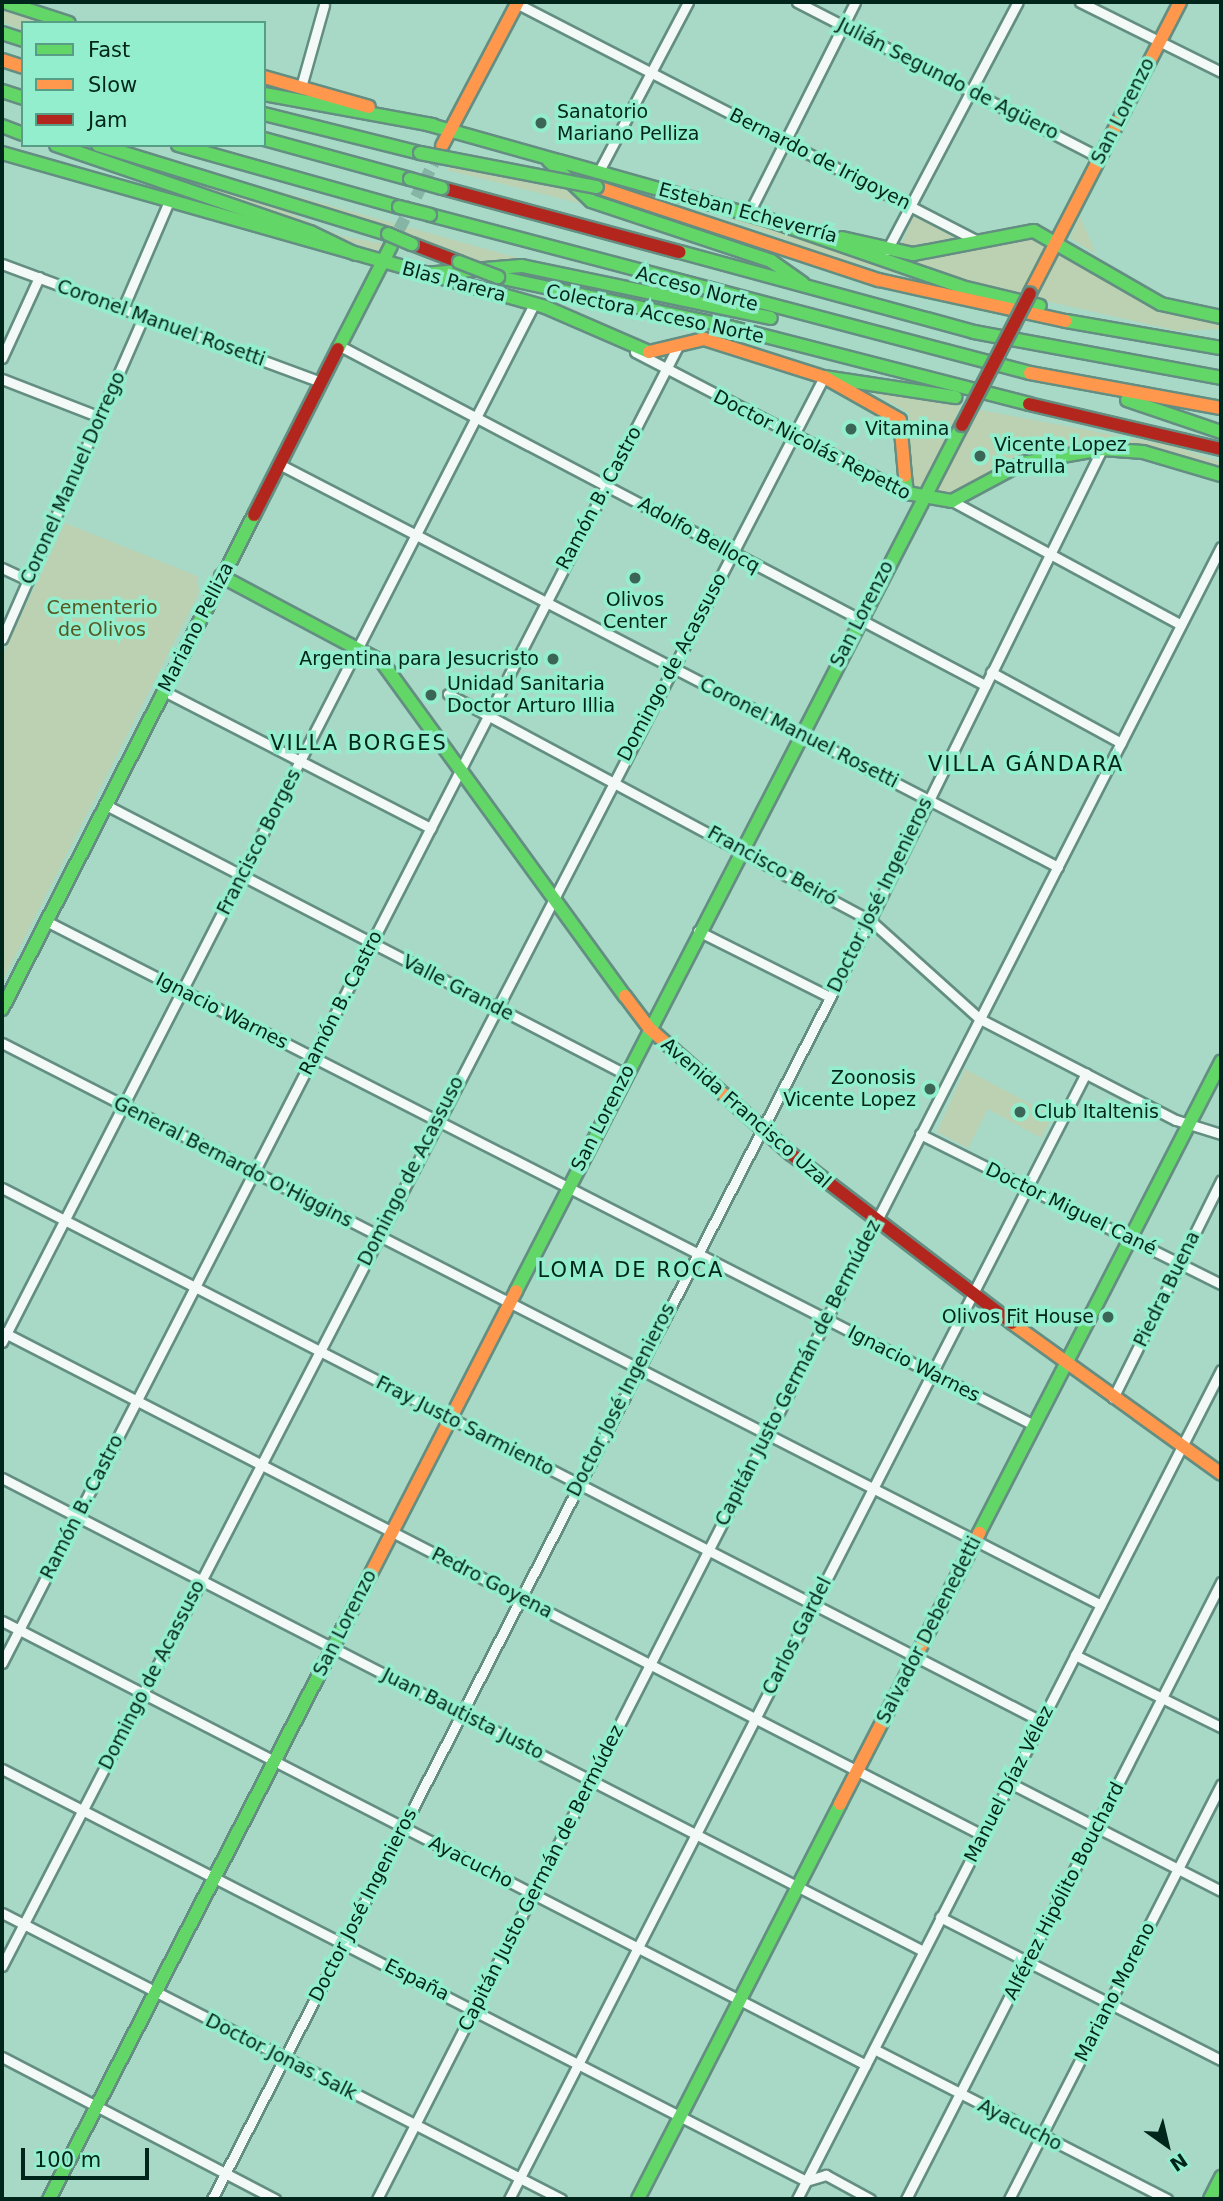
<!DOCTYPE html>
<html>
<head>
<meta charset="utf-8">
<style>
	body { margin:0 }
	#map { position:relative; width:1223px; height:2201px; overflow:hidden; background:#a8d9c7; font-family:"DejaVu Sans",sans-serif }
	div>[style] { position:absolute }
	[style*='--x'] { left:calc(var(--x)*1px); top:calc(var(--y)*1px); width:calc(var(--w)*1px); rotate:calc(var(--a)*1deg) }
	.green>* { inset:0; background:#bbd1b2 }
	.secondary-tunnel>* { height:12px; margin-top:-6px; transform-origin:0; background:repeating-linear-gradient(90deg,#86b5a5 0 12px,transparent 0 18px) }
	.roads { filter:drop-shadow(2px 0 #638e81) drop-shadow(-2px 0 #638e81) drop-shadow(0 2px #638e81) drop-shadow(0 -2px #638e81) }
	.street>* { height:9px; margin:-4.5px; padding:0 4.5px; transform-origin:4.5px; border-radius:4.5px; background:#f2f9f7 }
	.fast>* { height:12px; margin:-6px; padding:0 6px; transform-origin:6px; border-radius:6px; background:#63d668 }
	.slow>* { height:12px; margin:-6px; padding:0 6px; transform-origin:6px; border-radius:6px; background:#ff974d }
	.jam>* { height:12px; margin:-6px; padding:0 6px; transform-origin:6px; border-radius:6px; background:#b3261e }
	.bridges { filter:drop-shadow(2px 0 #638e81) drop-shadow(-2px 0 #638e81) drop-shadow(0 2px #638e81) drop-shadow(0 -2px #638e81) }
	.fast-bridge>* { height:12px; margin:-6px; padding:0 6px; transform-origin:6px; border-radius:6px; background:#63d668 }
	.jam-bridge>* { height:12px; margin:-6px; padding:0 6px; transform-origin:6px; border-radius:6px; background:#b3261e }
	.dots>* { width:19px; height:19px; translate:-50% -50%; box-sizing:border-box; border:4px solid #93eecd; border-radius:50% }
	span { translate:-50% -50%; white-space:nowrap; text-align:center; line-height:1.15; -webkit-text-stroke:7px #93eecd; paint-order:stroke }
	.street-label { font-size:19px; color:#00261b }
	.poi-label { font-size:19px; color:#00261b }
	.left { translate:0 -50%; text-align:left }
	.right { translate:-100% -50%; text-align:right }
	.park-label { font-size:19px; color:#575722 }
	.neighbourhood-label { font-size:21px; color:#00261b; letter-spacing:2px }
	.frame { position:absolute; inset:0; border:4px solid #00261b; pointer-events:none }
	.legend { position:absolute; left:21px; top:21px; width:245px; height:126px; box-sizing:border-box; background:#93eecd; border:2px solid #589e86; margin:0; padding:9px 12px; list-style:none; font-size:21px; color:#00261b }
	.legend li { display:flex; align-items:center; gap:14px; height:35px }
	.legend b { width:35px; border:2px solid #589e86 }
	.north { position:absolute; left:1132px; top:2110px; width:70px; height:70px; -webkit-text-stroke:5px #93eecd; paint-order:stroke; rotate:146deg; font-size:19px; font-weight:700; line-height:28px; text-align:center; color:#00261b }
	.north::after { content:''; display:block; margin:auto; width:24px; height:32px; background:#00261b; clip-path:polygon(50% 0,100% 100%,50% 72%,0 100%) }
	.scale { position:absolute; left:21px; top:2148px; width:128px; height:32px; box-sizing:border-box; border:4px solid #00261b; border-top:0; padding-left:9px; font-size:21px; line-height:24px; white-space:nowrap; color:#00261b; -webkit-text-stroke:5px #93eecd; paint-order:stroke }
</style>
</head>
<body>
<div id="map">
	<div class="green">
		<div style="clip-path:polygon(2px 8px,46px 23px,23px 23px,23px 30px,2px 22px)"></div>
		<div style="clip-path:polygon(110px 159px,274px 206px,341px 236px,385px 244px,377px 251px)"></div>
		<div style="clip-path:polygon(451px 166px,559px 184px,582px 204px,447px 170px)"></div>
		<div style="clip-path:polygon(249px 183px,379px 219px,579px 275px,484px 263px)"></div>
		<div style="clip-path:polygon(671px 197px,838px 252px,933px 284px,827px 255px)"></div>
		<div style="clip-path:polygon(914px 215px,951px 234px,953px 239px,900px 247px)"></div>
		<div style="clip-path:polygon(1080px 216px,1096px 254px,1070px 238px)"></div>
		<div style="clip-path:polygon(1034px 237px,1045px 247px,1020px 294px,956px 280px,903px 259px)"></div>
		<div style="clip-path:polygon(1067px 252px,1161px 308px,1221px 321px,1221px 329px,1178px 331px,1037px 299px,1057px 254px)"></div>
		<div style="clip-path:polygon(861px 386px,961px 406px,922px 486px,909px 486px,909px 413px)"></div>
		<div style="clip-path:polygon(980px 410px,1173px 446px,1221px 462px,1221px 468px,1108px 440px,1023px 457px,947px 497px,936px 489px)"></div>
		<div style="clip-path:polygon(65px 523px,197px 576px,199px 593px,2px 982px,2px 656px)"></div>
		<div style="clip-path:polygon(965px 1069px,1053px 1116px,1041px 1138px,988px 1109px,968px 1148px,937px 1132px)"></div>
	</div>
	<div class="secondary-tunnel">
		<div style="--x:391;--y:245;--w:108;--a:-62.5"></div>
	</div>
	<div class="roads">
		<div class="street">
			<div style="--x:514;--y:2;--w:520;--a:27.26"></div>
			<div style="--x:797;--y:2;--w:339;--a:27.2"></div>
			<div style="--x:1080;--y:2;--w:157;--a:26.4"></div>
			<div style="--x:301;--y:87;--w:85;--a:-74.3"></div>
			<div style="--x:598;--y:173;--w:193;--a:-62.2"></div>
			<div style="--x:749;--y:213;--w:236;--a:-63.3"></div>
			<div style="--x:887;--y:250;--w:280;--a:-62.2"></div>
			<div style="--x:2;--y:264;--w:340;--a:20.3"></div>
			<div style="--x:123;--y:308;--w:116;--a:-66.7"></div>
			<div style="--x:340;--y:346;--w:729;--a:27.73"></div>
			<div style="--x:635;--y:352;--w:306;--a:27.4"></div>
			<div style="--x:2;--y:358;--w:89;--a:-65.4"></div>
			<div style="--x:2;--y:379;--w:105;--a:21.2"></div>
			<div style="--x:279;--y:464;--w:877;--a:27.35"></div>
			<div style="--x:952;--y:501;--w:260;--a:28.4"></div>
			<div style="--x:2;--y:568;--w:29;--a:25"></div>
			<div style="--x:2;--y:639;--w:353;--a:-66.3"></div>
			<div style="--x:991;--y:672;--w:148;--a:28.6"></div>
			<div style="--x:164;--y:691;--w:300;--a:27.2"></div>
			<div style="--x:448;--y:694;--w:479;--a:28.2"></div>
			<div style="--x:870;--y:920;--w:148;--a:42"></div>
			<div style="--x:980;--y:1019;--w:220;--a:27.3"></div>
			<div style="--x:1176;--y:1120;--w:47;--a:17.3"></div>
			<div style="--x:104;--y:804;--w:587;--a:27.39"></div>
			<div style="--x:46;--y:921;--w:1109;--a:27.03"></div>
			<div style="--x:698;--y:931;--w:148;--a:26.6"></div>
			<div style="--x:2;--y:1043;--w:1234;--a:27.08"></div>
			<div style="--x:920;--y:1134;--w:336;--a:26.5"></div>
			<div style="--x:2;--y:1188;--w:1168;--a:27.16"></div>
			<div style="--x:3;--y:1332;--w:1101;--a:27.19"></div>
			<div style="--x:2;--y:1342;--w:1166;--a:-62.86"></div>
			<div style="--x:1113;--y:1398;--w:243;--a:-63.6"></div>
			<div style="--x:2;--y:1478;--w:1035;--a:27.18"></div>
			<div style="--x:2;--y:1621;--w:971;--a:27.2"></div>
			<div style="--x:1075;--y:1655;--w:163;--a:26.3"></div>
			<div style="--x:2;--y:1663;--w:1483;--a:-62.83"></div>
			<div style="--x:2;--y:1769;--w:903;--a:27.13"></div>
			<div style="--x:806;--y:2181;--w:21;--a:-17"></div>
			<div style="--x:826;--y:2175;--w:50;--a:28.6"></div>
			<div style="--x:1010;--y:1783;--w:237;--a:27.1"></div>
			<div style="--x:2;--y:1913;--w:628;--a:27.1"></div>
			<div style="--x:940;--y:1917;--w:315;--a:27"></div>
			<div style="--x:2;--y:1966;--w:1789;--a:-62.65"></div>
			<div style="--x:874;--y:2049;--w:329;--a:27.1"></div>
			<div style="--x:2;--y:2057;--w:308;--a:27.5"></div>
			<div style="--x:212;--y:2199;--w:1438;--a:-62.78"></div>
			<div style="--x:870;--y:920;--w:525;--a:-63.78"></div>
			<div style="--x:377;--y:2199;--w:1855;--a:-62.94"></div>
			<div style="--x:509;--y:2199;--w:1265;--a:-62.87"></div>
			<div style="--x:797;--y:2199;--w:931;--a:-62.91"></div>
			<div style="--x:906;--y:2199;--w:693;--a:-62.95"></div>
			<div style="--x:1009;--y:2199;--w:466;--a:-62.9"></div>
		</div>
		<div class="fast">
			<div style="--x:4;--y:2;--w:68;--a:17.9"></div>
			<div style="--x:2;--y:33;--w:22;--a:18"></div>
			<div style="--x:2;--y:91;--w:22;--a:18"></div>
			<div style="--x:264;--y:94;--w:172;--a:10.4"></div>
			<div style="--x:264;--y:114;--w:161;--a:14"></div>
			<div style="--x:427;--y:124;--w:359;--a:15.7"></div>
			<div style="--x:2;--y:126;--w:22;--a:21"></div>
			<div style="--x:264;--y:139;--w:151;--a:15.3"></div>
			<div style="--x:56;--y:145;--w:268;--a:18.9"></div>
			<div style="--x:310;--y:232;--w:51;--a:25.6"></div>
			<div style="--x:98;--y:145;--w:303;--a:17.1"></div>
			<div style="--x:178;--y:145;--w:230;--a:15.7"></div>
			<div style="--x:2;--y:153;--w:564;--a:15.83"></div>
			<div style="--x:545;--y:307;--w:113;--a:23.4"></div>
			<div style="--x:549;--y:161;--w:58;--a:43.6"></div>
			<div style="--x:591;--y:201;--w:190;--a:18.4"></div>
			<div style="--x:771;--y:261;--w:39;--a:35"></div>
			<div style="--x:430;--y:215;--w:620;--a:14.75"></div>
			<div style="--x:766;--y:219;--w:207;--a:19.1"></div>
			<div style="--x:962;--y:287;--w:80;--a:13.7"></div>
			<div style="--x:842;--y:238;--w:73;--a:12.7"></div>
			<div style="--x:913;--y:254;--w:123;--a:-10.8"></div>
			<div style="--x:1034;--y:231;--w:146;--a:29.9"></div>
			<div style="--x:1161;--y:304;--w:61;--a:12.2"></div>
			<div style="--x:680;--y:252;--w:305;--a:15.2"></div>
			<div style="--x:974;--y:332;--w:251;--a:10.5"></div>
			<div style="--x:423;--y:274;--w:99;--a:-4.6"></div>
			<div style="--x:522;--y:266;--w:254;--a:11.8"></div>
			<div style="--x:498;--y:277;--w:229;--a:12.1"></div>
			<div style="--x:722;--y:325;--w:317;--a:14.4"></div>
			<div style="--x:1066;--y:321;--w:157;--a:9.9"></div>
			<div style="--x:338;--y:349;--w:116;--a:-62.8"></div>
			<div style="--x:824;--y:377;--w:133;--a:8.7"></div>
			<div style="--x:1127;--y:400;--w:99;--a:18.8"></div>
			<div style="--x:905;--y:476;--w:17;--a:83"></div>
			<div style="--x:907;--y:493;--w:46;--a:10.1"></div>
			<div style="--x:952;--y:501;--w:81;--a:-28.2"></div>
			<div style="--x:1023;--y:463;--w:80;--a:-10"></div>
			<div style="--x:1102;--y:449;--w:41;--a:4.2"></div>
			<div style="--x:1143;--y:452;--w:81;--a:16.4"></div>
			<div style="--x:221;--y:576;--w:183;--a:28.1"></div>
			<div style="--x:382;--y:662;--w:413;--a:54"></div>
			<div style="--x:2;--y:1009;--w:555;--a:-62.97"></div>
			<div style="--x:516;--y:1291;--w:974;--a:-62.75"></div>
			<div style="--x:979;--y:1533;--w:530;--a:-62.81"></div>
			<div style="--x:49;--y:2199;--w:649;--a:-62.76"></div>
			<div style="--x:638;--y:2199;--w:444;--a:-62.9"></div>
			<div style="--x:1210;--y:2199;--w:25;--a:-63"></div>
		</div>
		<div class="slow">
			<div style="--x:2;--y:60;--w:22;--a:18"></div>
			<div style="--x:264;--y:77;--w:109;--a:15.9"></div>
			<div style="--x:442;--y:146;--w:163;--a:-62.2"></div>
			<div style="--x:597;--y:187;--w:297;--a:18.3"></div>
			<div style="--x:879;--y:280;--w:191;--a:12.4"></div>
			<div style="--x:1030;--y:293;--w:327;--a:-62.7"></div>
			<div style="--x:649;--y:352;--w:57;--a:-13.3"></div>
			<div style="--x:704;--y:339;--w:126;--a:17.6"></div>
			<div style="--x:824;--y:377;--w:87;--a:29.5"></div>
			<div style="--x:900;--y:420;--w:56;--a:84.9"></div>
			<div style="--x:1030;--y:373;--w:194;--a:10.4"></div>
			<div style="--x:625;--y:996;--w:40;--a:53"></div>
			<div style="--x:649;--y:1028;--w:190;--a:41.6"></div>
			<div style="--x:1012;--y:1323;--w:258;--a:35.8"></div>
			<div style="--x:346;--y:1622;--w:372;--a:-62.8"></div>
			<div style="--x:840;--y:1804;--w:305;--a:-62.8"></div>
		</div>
		<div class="jam">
			<div style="--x:442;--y:188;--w:246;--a:15.1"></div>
			<div style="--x:412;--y:244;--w:50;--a:21"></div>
			<div style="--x:1029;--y:404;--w:197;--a:13.2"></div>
			<div style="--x:254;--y:515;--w:186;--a:-63.2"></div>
			<div style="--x:791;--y:1154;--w:278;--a:37.4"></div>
		</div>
	</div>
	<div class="bridges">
		<div class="fast-bridge">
			<div style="--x:420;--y:153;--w:180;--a:10.9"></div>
			<div style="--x:410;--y:179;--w:33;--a:16"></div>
			<div style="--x:399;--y:207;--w:32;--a:14"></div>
			<div style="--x:388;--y:234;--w:26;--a:23"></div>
			<div style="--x:459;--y:262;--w:42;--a:21"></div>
		</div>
		<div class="jam-bridge">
			<div style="--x:962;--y:425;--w:148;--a:-62.7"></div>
		</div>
	</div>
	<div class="dots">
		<div style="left:541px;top:123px;background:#3b6557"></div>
		<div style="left:851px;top:429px;background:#3b6557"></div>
		<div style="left:980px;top:456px;background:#3b6557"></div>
		<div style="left:635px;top:578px;background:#3b6557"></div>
		<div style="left:553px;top:659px;background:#3b6557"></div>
		<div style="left:431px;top:695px;background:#3b6557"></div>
		<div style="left:930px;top:1089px;background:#3b6557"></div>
		<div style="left:1020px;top:1112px;background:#3b6557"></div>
		<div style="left:1108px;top:1317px;background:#3b6557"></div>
	</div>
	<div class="street-label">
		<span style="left:948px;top:79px;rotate:27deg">Julián Segundo de Agüero</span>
		<span style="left:1123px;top:111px;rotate:-63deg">San Lorenzo</span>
		<span style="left:820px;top:159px;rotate:27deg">Bernardo de Irigoyen</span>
		<span style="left:748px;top:213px;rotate:15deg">Esteban Echeverría</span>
		<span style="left:454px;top:282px;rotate:15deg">Blas Parera</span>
		<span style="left:697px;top:289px;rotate:15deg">Acceso Norte</span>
		<span style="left:655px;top:314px;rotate:12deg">Colectora Acceso Norte</span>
		<span style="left:161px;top:323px;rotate:20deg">Coronel Manuel Rosetti</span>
		<span style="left:812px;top:445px;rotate:27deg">Doctor Nicolás Repetto</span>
		<span style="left:73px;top:478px;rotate:-66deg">Coronel Manuel Dorrego</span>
		<span style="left:599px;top:498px;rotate:-62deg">Ramón B. Castro</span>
		<span style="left:699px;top:535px;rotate:29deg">Adolfo Bellocq</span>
		<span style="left:862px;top:614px;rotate:-63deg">San Lorenzo</span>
		<span style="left:196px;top:627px;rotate:-63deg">Mariano Pelliza</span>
		<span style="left:672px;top:667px;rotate:-62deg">Domingo de Acassuso</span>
		<span style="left:799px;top:733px;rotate:27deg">Coronel Manuel Rosetti</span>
		<span style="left:259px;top:842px;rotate:-63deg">Francisco Borges</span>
		<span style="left:772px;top:866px;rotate:29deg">Francisco Beiró</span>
		<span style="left:880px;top:895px;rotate:-64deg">Doctor José Ingenieros</span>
		<span style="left:458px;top:988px;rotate:27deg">Valle Grande</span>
		<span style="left:341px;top:1003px;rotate:-63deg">Ramón B. Castro</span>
		<span style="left:222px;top:1011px;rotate:27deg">Ignacio Warnes</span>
		<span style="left:746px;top:1113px;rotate:41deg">Avenida Francisco Uzal</span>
		<span style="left:603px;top:1118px;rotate:-63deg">San Lorenzo</span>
		<span style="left:233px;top:1162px;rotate:27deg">General Bernardo O'Higgins</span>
		<span style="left:411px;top:1171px;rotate:-63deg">Domingo de Acassuso</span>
		<span style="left:1071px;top:1209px;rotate:26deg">Doctor Miguel Cané</span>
		<span style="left:1167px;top:1289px;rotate:-64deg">Piedra Buena</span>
		<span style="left:914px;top:1364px;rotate:27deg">Ignacio Warnes</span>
		<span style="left:798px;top:1373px;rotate:-63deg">Capitán Justo Germán de Bermúdez</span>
		<span style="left:621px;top:1400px;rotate:-63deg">Doctor José Ingenieros</span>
		<span style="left:465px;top:1426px;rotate:27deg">Fray Justo Sarmiento</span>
		<span style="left:82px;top:1507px;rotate:-63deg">Ramón B. Castro</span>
		<span style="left:492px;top:1583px;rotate:27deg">Pedro Goyena</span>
		<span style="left:345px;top:1623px;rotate:-63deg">San Lorenzo</span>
		<span style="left:929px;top:1630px;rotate:-63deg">Salvador Debenedetti</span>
		<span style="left:797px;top:1636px;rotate:-63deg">Carlos Gardel</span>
		<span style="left:152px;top:1675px;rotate:-63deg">Domingo de Acassuso</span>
		<span style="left:463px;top:1714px;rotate:27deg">Juan Bautista Justo</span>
		<span style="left:1009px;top:1784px;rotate:-63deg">Manuel Díaz Vélez</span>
		<span style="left:471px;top:1862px;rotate:27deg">Ayacucho</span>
		<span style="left:541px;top:1878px;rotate:-63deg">Capitán Justo Germán de Bermúdez</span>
		<span style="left:1064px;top:1891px;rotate:-63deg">Alférez Hipólito Bouchard</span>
		<span style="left:363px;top:1905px;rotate:-63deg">Doctor José Ingenieros</span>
		<span style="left:417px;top:1980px;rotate:27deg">España</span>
		<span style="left:1115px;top:1992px;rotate:-63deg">Mariano Moreno</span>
		<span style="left:281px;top:2057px;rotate:27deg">Doctor Jonas Salk</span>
		<span style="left:1020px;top:2125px;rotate:27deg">Ayacucho</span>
	</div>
	<div class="poi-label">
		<span class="left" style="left:557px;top:123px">Sanatorio<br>Mariano Pelliza</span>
		<span class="left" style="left:865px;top:429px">Vitamina</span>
		<span class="left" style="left:994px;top:456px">Vicente Lopez<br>Patrulla</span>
		<span style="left:635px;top:611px">Olivos<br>Center</span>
		<span class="right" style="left:539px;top:659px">Argentina para Jesucristo</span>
		<span class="left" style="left:447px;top:695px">Unidad Sanitaria<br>Doctor Arturo Illia</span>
		<span class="right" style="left:916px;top:1089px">Zoonosis<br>Vicente Lopez</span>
		<span class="left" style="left:1034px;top:1112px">Club Italtenis</span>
		<span class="right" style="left:1094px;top:1317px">Olivos Fit House</span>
	</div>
	<div class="park-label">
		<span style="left:102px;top:619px">Cementerio<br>de Olivos</span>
	</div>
	<div class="neighbourhood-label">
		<span style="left:359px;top:743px">VILLA BORGES</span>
		<span style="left:1026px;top:764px">VILLA GÁNDARA</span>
		<span style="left:631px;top:1270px">LOMA DE ROCA</span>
	</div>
	<div class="frame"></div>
	<ul class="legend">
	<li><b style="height:9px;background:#63d668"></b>Fast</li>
	<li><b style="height:9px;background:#ff974d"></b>Slow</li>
	<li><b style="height:9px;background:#b3261e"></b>Jam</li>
	</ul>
	<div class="north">N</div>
	<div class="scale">100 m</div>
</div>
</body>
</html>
